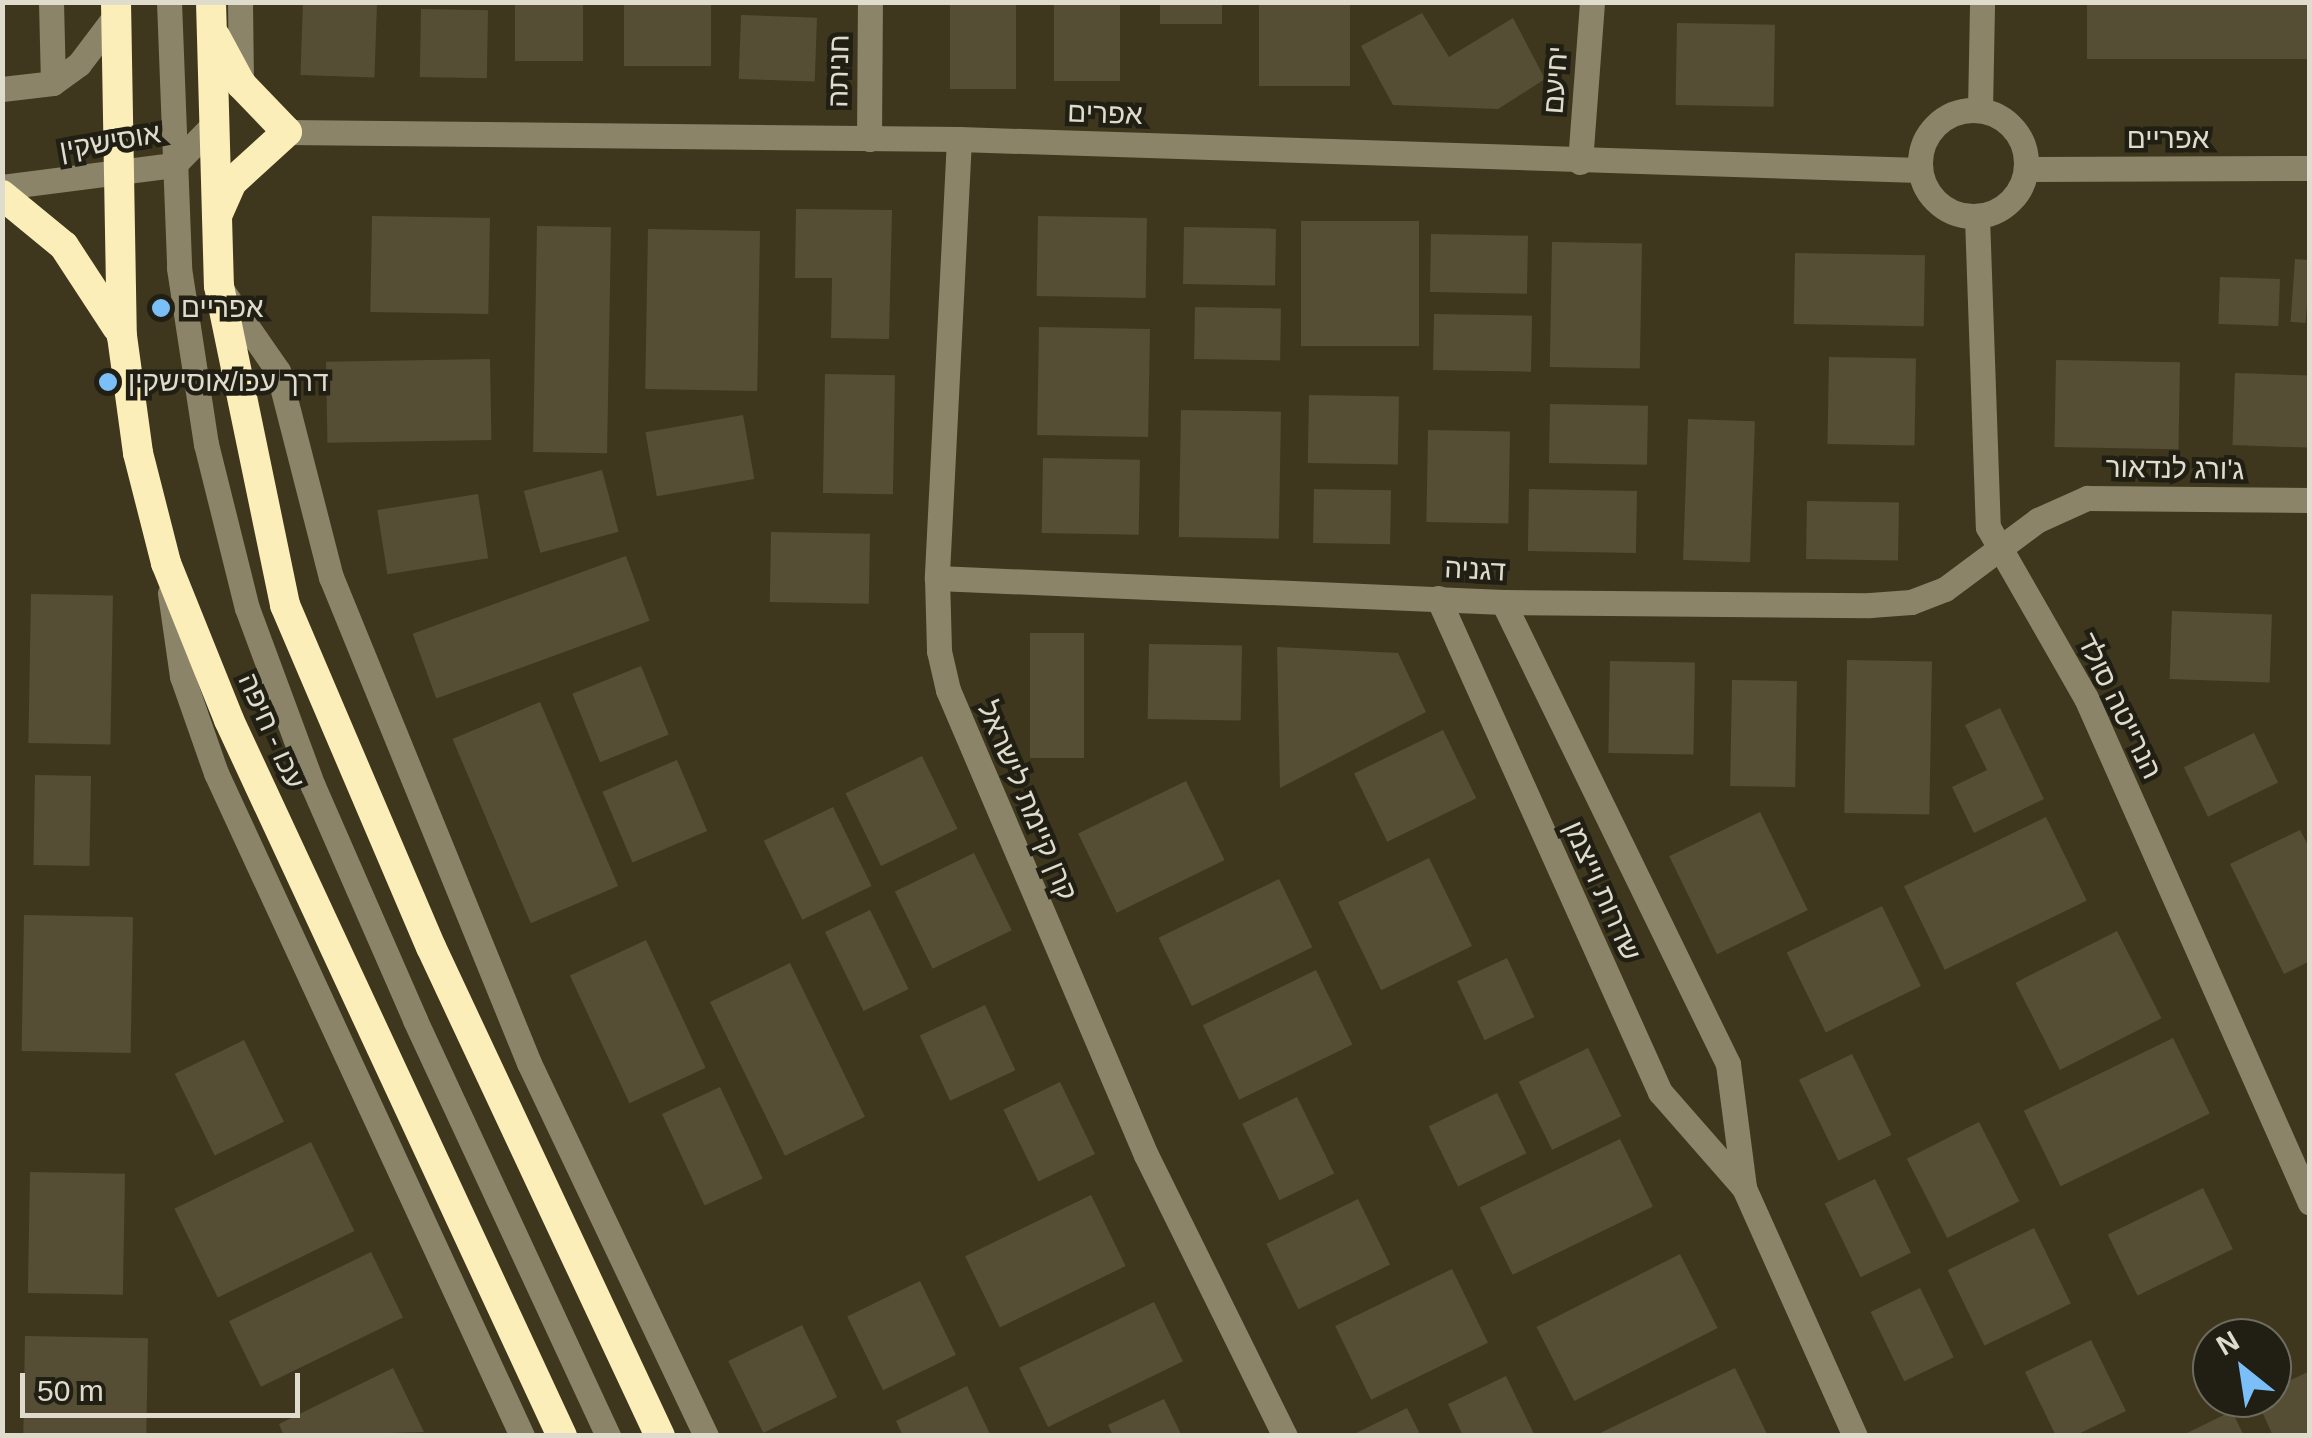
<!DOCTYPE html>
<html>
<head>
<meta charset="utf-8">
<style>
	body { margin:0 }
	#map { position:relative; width:2312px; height:1438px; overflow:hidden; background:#3e371e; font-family:Arial,"Noto Sans Hebrew",sans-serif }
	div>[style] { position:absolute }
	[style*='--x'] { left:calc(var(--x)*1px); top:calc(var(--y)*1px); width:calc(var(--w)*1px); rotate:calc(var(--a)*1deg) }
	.building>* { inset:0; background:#554e35; transform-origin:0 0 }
	.minor>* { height:25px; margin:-12.5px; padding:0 12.5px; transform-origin:12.5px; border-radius:12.5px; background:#8b8469 }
	.minor>.ring { margin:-12.5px; padding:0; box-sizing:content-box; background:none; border:25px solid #8b8469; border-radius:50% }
	.highway>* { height:30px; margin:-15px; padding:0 15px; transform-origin:15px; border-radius:15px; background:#fceeb8 }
	.dots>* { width:28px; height:28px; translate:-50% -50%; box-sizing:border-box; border:5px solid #211f14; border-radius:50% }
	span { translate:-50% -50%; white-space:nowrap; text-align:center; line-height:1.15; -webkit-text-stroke:9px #211f14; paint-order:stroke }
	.street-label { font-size:28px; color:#e0dccd }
	.poi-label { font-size:28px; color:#e0dccd }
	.left { translate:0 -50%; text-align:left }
	.frame { position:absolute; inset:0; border:5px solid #e0dccd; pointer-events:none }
	.north { position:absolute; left:2192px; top:1318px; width:100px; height:100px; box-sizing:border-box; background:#211f14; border:2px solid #6d6b5e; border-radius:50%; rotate:330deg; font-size:28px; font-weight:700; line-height:40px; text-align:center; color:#e0dccd }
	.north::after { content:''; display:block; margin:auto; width:35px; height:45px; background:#7abff8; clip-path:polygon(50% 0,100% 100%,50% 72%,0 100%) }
	.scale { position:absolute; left:20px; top:1373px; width:280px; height:45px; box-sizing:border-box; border:5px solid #e0dccd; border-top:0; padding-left:12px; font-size:30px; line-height:35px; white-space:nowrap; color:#e0dccd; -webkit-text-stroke:8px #211f14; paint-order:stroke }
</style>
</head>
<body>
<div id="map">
	<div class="building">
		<div style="left:303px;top:2px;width:74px;height:73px;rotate:2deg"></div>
		<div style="left:624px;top:2px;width:87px;height:64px"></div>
		<div style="left:950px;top:2px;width:66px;height:87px"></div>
		<div style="left:1054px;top:2px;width:66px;height:79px"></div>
		<div style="left:1160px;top:2px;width:62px;height:22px"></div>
		<div style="left:1259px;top:2px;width:91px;height:84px"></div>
		<div style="left:2087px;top:2px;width:222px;height:57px"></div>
		<div style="left:515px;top:3px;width:68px;height:58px"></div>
		<div style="left:421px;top:9px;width:67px;height:68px;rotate:1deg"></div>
		<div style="clip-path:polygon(1422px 13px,1449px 57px,1513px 18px,1545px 79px,1498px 109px,1393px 105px,1361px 46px)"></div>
		<div style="left:741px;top:15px;width:76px;height:64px;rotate:2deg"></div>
		<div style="left:1677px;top:23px;width:98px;height:82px;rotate:1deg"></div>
		<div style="clip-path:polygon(796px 209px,892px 210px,889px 339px,831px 338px,832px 278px,795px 278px)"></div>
		<div style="left:372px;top:216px;width:118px;height:96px;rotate:1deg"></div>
		<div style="left:1038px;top:216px;width:109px;height:80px;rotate:1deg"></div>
		<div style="left:1301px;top:221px;width:118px;height:125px"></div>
		<div style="left:537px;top:226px;width:74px;height:226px;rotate:1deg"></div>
		<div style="left:1184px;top:227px;width:92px;height:57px;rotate:1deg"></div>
		<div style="left:648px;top:229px;width:112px;height:160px;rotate:1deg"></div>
		<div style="left:1431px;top:234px;width:97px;height:58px;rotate:1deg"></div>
		<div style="left:1552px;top:242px;width:90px;height:125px;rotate:1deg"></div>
		<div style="left:1795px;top:253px;width:130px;height:71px;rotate:1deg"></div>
		<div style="left:2295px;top:259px;width:15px;height:63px;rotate:4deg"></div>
		<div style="left:2220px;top:277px;width:60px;height:47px;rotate:2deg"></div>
		<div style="left:1195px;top:307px;width:86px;height:52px;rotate:1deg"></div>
		<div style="left:1434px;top:314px;width:98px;height:56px;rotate:1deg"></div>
		<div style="left:1039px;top:327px;width:111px;height:108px;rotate:1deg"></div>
		<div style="left:1829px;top:357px;width:87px;height:87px;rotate:1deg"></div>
		<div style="left:490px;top:359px;width:81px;height:164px;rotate:89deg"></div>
		<div style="left:2056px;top:360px;width:124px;height:87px;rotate:1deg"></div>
		<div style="left:2235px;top:373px;width:75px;height:72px;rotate:2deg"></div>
		<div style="left:825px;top:374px;width:70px;height:119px;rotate:1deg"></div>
		<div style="left:1309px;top:395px;width:90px;height:68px;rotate:1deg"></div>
		<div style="left:1550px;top:404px;width:98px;height:59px;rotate:1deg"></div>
		<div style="left:1181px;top:410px;width:100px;height:127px;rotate:1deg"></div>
		<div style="left:743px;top:415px;width:65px;height:99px;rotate:80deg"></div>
		<div style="left:1688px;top:419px;width:67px;height:141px;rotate:2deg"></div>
		<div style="left:1428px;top:430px;width:82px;height:92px;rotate:1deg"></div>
		<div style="left:1043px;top:458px;width:97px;height:75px;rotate:1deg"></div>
		<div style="left:602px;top:470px;width:64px;height:81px;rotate:75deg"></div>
		<div style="left:1314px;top:489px;width:77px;height:54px;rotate:1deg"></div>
		<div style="left:1529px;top:489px;width:108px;height:62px;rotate:1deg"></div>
		<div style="left:478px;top:494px;width:65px;height:102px;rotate:81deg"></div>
		<div style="left:1807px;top:501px;width:92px;height:58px;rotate:1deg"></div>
		<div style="left:771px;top:532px;width:99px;height:70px;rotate:1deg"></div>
		<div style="left:626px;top:556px;width:69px;height:227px;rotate:70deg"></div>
		<div style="left:31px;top:594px;width:82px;height:149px;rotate:1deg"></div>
		<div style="left:2172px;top:611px;width:100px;height:68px;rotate:2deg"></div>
		<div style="left:1030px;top:633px;width:54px;height:125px"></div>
		<div style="left:1149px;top:644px;width:93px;height:75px;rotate:1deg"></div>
		<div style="clip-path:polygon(1277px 647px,1398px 653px,1426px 712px,1280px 788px)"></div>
		<div style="left:1847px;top:660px;width:85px;height:153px;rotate:1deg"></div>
		<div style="left:1610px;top:661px;width:85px;height:92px;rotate:1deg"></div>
		<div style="left:641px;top:666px;width:74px;height:74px;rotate:68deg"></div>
		<div style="left:1732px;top:680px;width:65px;height:106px;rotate:1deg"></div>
		<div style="left:540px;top:702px;width:200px;height:95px;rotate:67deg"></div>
		<div style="clip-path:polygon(2000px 708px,2044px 799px,1974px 833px,1952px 787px,1987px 770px,1965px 725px)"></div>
		<div style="left:1443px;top:730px;width:76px;height:99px;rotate:64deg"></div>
		<div style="left:2254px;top:733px;width:55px;height:78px;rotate:64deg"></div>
		<div style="left:922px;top:756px;width:81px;height:85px;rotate:64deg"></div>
		<div style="left:677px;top:760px;width:77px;height:81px;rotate:67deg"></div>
		<div style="left:35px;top:775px;width:56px;height:90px;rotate:1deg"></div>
		<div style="left:1186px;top:781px;width:88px;height:120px;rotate:64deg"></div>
		<div style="left:833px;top:807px;width:88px;height:77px;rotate:64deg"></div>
		<div style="left:1760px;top:812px;width:109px;height:101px;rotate:64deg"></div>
		<div style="left:2046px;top:817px;width:93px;height:158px;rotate:64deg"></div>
		<div style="clip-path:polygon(2300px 830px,2310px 849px,2310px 961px,2284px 974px,2230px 864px)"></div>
		<div style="left:974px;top:853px;width:86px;height:88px;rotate:64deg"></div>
		<div style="left:1429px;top:858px;width:98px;height:101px;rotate:64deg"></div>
		<div style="left:1279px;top:879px;width:76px;height:134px;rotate:64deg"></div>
		<div style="left:1882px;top:906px;width:89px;height:106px;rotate:64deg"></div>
		<div style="left:870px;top:910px;width:88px;height:50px;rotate:64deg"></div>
		<div style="left:24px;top:915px;width:109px;height:136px;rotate:1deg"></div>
		<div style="left:2117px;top:931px;width:98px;height:114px;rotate:63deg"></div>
		<div style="left:646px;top:940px;width:141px;height:84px;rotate:65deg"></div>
		<div style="left:1507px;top:958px;width:65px;height:55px;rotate:65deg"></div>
		<div style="left:790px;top:963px;width:171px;height:89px;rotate:64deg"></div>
		<div style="left:1316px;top:970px;width:83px;height:126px;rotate:64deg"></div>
		<div style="left:985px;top:1005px;width:72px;height:72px;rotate:65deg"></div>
		<div style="left:2173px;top:1038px;width:84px;height:166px;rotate:64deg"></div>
		<div style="left:244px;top:1040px;width:91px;height:77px;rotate:64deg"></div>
		<div style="left:1588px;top:1048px;width:76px;height:77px;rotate:64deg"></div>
		<div style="left:1852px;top:1054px;width:90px;height:59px;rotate:64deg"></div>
		<div style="left:1060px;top:1082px;width:80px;height:63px;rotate:64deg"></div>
		<div style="left:720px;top:1087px;width:101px;height:64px;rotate:65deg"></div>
		<div style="left:1497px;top:1093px;width:67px;height:76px;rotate:64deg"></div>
		<div style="left:1297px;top:1097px;width:85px;height:61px;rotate:64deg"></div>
		<div style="left:1979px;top:1122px;width:89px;height:81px;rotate:63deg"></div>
		<div style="left:1620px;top:1139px;width:75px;height:156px;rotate:64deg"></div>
		<div style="left:311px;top:1142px;width:99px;height:152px;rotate:64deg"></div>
		<div style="left:30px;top:1172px;width:95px;height:121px;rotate:1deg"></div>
		<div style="left:1875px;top:1179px;width:82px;height:56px;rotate:64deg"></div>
		<div style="left:2203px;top:1188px;width:68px;height:106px;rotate:64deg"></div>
		<div style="left:1091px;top:1195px;width:79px;height:140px;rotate:64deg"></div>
		<div style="left:1358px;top:1199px;width:73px;height:102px;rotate:64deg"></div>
		<div style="left:2034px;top:1228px;width:84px;height:96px;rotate:64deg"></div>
		<div style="left:371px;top:1252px;width:73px;height:158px;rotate:64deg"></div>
		<div style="left:1680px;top:1254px;width:83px;height:161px;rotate:63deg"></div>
		<div style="left:1452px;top:1269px;width:82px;height:130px;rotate:64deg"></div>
		<div style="left:920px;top:1281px;width:82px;height:81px;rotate:64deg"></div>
		<div style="left:1920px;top:1288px;width:77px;height:55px;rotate:64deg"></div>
		<div style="left:1154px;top:1302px;width:66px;height:150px;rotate:64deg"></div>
		<div style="left:802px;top:1325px;width:80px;height:82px;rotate:64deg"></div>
		<div style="left:25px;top:1336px;width:123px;height:98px;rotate:1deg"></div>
		<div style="clip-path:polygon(2091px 1340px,2126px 1411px,2074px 1436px,2056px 1436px,2025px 1372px)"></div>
		<div style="clip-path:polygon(393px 1368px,424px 1432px,284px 1436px,279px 1424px)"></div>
		<div style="clip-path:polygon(1735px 1368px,1768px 1436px,1594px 1436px)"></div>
		<div style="clip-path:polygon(2310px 1371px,2310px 1436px,2273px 1436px,2256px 1398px,2272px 1398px,2272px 1389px)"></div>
		<div style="clip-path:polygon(1506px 1376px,1535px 1436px,1463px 1436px,1448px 1404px)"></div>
		<div style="clip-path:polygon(967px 1386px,991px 1436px,903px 1436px,896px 1421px)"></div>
		<div style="clip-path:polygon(1164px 1399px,1182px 1436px,1113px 1436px,1108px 1425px)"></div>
		<div style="clip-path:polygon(1407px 1408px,1421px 1436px,1350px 1436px)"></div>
		<div style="clip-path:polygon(2232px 1411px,2244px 1436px,2181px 1436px)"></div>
	</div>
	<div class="minor">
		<div style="--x:51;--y:2;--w:81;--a:88.6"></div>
		<div style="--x:169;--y:2;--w:266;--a:87.8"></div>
		<div style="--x:179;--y:268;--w:178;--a:81.3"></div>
		<div style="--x:206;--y:444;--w:169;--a:76"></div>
		<div style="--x:247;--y:608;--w:190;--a:69.7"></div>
		<div style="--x:313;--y:786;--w:255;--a:66.4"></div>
		<div style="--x:415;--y:1020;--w:459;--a:65.1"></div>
		<div style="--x:240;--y:2;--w:82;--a:89.3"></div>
		<div style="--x:2;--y:89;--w:51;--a:-6.7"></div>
		<div style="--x:53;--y:83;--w:32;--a:-36"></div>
		<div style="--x:79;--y:64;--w:61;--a:-52.9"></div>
		<div class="ring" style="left:1920px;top:110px;width:81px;height:81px"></div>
		<div style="--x:1980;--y:110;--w:108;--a:-88.9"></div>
		<div style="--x:287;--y:132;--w:672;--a:0.6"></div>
		<div style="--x:959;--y:139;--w:961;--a:1.85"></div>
		<div style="--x:869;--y:139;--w:137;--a:-89.6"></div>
		<div style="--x:959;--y:139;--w:440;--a:92.9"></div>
		<div style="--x:937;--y:578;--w:73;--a:88.4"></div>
		<div style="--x:939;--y:651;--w:40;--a:77"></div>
		<div style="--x:948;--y:690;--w:505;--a:66.94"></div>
		<div style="--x:1146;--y:1155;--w:313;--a:63.7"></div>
		<div style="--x:1580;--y:162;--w:160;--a:-85.7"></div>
		<div style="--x:2027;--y:169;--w:283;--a:-0.2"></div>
		<div style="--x:2;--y:187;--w:173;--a:-7.3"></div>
		<div style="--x:174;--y:165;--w:54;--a:-45.7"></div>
		<div style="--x:1977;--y:217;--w:310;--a:88"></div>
		<div style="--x:1988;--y:527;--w:197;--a:60.2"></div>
		<div style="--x:2086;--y:698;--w:552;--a:66.08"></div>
		<div style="--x:221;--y:289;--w:100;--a:55.2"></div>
		<div style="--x:278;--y:371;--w:213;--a:75.6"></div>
		<div style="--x:331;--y:577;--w:525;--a:67.83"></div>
		<div style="--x:529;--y:1063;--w:413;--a:64.6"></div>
		<div style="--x:937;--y:578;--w:567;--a:2.43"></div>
		<div style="--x:1503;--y:602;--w:367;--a:0.5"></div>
		<div style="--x:1870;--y:605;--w:41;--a:-4.2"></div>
		<div style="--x:1911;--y:602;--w:36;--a:-21"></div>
		<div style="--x:1945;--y:589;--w:116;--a:-36.6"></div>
		<div style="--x:2038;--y:520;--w:54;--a:-24.2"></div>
		<div style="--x:2087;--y:498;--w:223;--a:0.5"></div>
		<div style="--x:170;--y:593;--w:84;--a:81.8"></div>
		<div style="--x:182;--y:676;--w:103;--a:70.7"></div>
		<div style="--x:216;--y:773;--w:730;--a:65.22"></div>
		<div style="--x:1438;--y:598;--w:542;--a:65.8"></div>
		<div style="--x:1660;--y:1092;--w:128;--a:48.8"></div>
		<div style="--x:1503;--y:602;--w:514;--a:64.03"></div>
		<div style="--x:1728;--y:1064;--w:125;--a:82.6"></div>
		<div style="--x:1744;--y:1188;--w:272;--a:65.9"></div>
	</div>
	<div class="highway">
		<div style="--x:116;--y:2;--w:334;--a:89"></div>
		<div style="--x:122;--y:336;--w:118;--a:82.2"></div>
		<div style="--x:138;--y:453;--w:114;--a:75.7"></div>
		<div style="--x:166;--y:563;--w:169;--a:68.1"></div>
		<div style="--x:229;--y:720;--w:790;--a:65.06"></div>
		<div style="--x:211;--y:2;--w:284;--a:88.4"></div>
		<div style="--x:219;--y:286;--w:326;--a:78.3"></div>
		<div style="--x:285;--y:605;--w:372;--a:66.9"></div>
		<div style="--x:431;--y:947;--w:540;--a:64.91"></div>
		<div style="--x:215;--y:36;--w:55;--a:61.6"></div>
		<div style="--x:241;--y:84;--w:66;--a:46.2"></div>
		<div style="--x:287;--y:132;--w:74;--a:137.7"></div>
		<div style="--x:232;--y:182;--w:37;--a:114"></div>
		<div style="--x:2;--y:195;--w:80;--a:39.4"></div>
		<div style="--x:64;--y:246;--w:97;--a:56.8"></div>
	</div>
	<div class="dots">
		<div style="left:161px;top:308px;background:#7abff8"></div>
		<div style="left:108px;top:382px;background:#7abff8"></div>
	</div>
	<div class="street-label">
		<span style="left:839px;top:71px;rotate:-89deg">חניתה</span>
		<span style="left:1556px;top:80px;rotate:-86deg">יחיעם</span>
		<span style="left:1105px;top:114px;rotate:2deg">אפרים</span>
		<span style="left:2168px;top:139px">אפריים</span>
		<span style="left:110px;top:142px;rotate:-10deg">אוסישקין</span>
		<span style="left:2175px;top:469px;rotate:1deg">ג'ורג לנדאור</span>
		<span style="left:1475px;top:570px;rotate:3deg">דגניה</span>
		<span style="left:2119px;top:706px;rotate:64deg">הנרייטה סולד</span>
		<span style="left:271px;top:731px;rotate:66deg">עכו - חיפה</span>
		<span style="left:1027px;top:801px;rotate:67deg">קרן קיימת לישראל</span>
		<span style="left:1602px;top:891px;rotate:66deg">שדרות וייצמן</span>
	</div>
	<div class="poi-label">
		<span class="left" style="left:181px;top:308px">אפריים</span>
		<span class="left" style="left:128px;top:382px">דרך עכו/אוסישקין</span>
	</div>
	<div class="frame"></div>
	<div class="north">N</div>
	<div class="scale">50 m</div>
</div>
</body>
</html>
